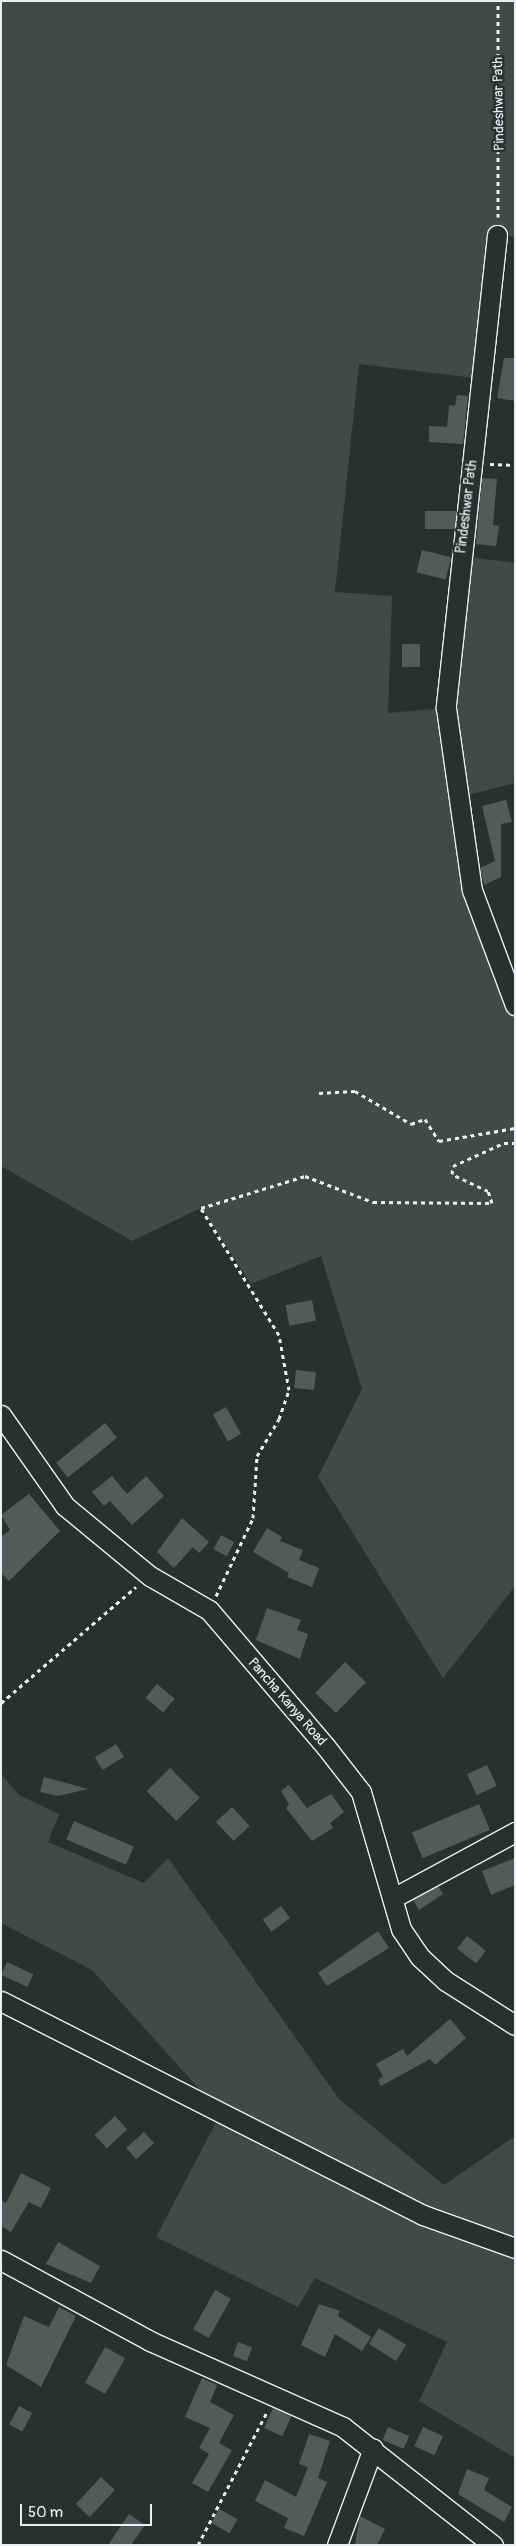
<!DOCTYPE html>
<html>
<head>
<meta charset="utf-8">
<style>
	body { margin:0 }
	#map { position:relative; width:516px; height:2546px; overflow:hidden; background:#26332d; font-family:Pangolin,sans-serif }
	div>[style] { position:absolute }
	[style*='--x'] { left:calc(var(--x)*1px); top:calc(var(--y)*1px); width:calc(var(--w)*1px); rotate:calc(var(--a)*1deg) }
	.green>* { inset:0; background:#3e4b47 }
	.building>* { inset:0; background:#505c59; transform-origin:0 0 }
	.path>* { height:3px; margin-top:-1.5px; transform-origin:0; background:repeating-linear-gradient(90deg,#e8f1f8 0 4px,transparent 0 8px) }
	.roads { filter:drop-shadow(1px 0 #e8f1f8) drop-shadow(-1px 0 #e8f1f8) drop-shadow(0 1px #e8f1f8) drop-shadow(0 -1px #e8f1f8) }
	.minor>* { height:19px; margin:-9.5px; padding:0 9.5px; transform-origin:9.5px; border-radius:9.5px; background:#26332d }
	span { translate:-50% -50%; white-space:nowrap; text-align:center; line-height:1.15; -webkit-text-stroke:5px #26332d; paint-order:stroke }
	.street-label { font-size:14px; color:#e8f1f8 }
	.frame { position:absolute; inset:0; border:2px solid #e8f1f8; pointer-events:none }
	.scale { position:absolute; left:20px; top:2504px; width:132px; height:22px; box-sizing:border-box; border:2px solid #e8f1f8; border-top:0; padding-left:6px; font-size:15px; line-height:18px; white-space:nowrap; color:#e8f1f8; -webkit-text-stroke:4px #26332d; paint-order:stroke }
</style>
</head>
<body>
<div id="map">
	<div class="green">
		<div style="clip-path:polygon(1px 1px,515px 1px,515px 237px,497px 235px,483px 379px,359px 364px,335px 592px,392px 596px,388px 713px,446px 708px,460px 556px,515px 563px,515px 783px,457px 798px,472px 890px,515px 1005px,515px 1586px,443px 1678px,318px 1477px,362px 1389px,321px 1256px,251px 1284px,201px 1208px,132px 1241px,1px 1166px)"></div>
		<div style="clip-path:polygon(1px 1774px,19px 1795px,59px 1814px,48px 1842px,144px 1883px,168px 1858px,339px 2099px,444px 2185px,515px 2136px,515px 2458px,419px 2401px,447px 2342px,315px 2278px,298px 2307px,156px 2237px,221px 2113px,92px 1970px,1px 1923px)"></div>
	</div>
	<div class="building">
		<div style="clip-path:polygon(504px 358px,515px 358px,515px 401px,497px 398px)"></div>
		<div style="clip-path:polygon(457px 395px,468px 396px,463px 444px,429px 442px,429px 426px,447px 427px,449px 405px,455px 406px)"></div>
		<div style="clip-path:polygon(482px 478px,497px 479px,493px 525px,499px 526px,496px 546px,476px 544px)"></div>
		<div style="left:425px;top:511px;width:31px;height:18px"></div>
		<div style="left:422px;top:550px;width:30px;height:23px;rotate:14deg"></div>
		<div style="left:402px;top:644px;width:18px;height:23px"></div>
		<div style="clip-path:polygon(506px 800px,512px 822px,501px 824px,501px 877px,484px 885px,480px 868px,495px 861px,482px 806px)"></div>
		<div style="left:312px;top:1300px;width:21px;height:27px;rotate:79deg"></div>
		<div style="left:296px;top:1370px;width:20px;height:18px;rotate:6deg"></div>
		<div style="left:226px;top:1407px;width:31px;height:15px;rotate:61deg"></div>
		<div style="left:105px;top:1423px;width:19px;height:63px;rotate:51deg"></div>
		<div style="clip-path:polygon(112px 1476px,127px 1494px,146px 1476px,164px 1496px,132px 1525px,110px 1501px,104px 1506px,92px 1492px)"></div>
		<div style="clip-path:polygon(29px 1494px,60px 1531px,9px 1581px,1px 1573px,1px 1537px,10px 1530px,1px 1515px)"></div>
		<div style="clip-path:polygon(182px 1518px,209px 1542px,199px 1553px,193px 1547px,174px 1568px,157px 1552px)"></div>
		<div style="clip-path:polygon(267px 1528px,282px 1537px,280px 1541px,303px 1550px,299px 1560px,319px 1568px,312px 1587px,287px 1577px,289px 1573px,253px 1552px)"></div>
		<div style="left:221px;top:1535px;width:15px;height:16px;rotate:28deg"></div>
		<div style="clip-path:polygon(267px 1608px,301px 1620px,297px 1630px,308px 1634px,300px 1659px,256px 1640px)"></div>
		<div style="left:345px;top:1662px;width:29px;height:43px;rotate:44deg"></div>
		<div style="left:157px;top:1684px;width:23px;height:18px;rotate:40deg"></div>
		<div style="left:116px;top:1744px;width:15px;height:25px;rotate:58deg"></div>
		<div style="left:487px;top:1765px;width:23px;height:22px;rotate:65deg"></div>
		<div style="left:170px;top:1768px;width:42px;height:33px;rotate:45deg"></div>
		<div style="clip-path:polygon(44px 1777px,88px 1789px,58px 1796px,40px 1792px)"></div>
		<div style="clip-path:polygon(289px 1785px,307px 1808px,331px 1794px,344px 1812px,330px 1823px,333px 1828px,312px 1841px,286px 1808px,289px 1804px,281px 1791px)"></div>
		<div style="left:479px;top:1804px;width:28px;height:73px;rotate:67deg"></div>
		<div style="left:232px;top:1807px;width:26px;height:22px;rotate:47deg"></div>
		<div style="left:74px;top:1821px;width:65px;height:20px;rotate:23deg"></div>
		<div style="clip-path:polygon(515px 1858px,515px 1885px,491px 1895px,482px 1871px)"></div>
		<div style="clip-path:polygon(438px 1886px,443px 1894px,419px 1910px,413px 1900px)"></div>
		<div style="left:281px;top:1906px;width:15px;height:23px;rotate:53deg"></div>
		<div style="clip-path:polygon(378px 1931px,389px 1948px,327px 1986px,318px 1973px)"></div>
		<div style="left:467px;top:1936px;width:24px;height:16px;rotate:38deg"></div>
		<div style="left:7px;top:1962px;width:29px;height:14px;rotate:25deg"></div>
		<div style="clip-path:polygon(450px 2019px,466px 2038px,435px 2065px,430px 2059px,381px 2086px,378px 2080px,383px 2076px,376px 2064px,403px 2049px,407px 2056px)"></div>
		<div style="left:115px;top:2116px;width:18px;height:28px;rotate:47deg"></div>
		<div style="left:144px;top:2132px;width:15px;height:24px;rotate:48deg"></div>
		<div style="clip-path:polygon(21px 2173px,51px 2188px,41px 2208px,29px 2202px,11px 2232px,1px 2226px,1px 2200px,6px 2203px)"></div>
		<div style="clip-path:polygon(58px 2242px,100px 2266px,91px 2283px,46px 2264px)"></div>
		<div style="left:215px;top:2290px;width:18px;height:45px;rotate:29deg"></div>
		<div style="clip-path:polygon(319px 2304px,340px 2311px,338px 2316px,371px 2337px,362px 2351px,335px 2334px,325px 2357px,301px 2345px)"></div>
		<div style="clip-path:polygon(59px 2307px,76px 2316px,41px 2387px,6px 2365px,24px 2316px,49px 2327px)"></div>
		<div style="left:379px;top:2328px;width:32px;height:19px;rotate:32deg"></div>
		<div style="left:238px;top:2342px;width:15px;height:15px;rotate:20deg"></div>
		<div style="left:105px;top:2347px;width:23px;height:41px;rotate:29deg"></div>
		<div style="clip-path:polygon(202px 2378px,217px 2385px,210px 2402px,234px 2415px,219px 2443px,232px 2450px,208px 2492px,192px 2483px,209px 2454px,199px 2448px,210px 2428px,185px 2417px)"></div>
		<div style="left:19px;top:2406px;width:15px;height:21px;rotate:28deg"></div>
		<div style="left:273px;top:2408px;width:20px;height:22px;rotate:24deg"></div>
		<div style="left:388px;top:2427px;width:23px;height:14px;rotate:23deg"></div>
		<div style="left:423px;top:2427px;width:22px;height:21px;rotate:24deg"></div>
		<div style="clip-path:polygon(309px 2434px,330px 2441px,318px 2478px,327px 2482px,304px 2536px,284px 2528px,288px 2518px,255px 2501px,265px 2480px,296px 2497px,308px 2467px,299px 2464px)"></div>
		<div style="clip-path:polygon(467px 2469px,489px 2478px,484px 2490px,512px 2507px,504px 2522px,458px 2494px)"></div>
		<div style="left:101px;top:2477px;width:19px;height:37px;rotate:43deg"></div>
		<div style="left:219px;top:2509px;width:21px;height:16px;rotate:29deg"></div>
		<div style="clip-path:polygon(129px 2514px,145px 2525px,131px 2545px,108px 2545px)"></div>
		<div style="clip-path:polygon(360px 2516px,385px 2529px,377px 2545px,355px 2545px)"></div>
	</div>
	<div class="path">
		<div style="--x:498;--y:217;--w:216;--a:-90"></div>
		<div style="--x:490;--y:464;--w:25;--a:2"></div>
		<div style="--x:319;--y:1093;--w:36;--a:-3"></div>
		<div style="--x:355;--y:1091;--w:65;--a:30.5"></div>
		<div style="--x:411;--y:1124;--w:15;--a:-20"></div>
		<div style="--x:425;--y:1119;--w:26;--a:58"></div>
		<div style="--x:439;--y:1141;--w:77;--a:-9.7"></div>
		<div style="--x:216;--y:1596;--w:86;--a:-64.6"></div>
		<div style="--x:253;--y:1518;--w:62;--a:-86.3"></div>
		<div style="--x:257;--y:1456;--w:43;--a:-59.3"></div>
		<div style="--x:279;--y:1419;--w:31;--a:-71"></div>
		<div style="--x:289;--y:1390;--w:56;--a:-100.3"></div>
		<div style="--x:279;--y:1335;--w:149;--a:-121.6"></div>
		<div style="--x:201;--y:1208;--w:109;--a:-17.1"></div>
		<div style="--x:305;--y:1176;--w:73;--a:20.9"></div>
		<div style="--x:373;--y:1202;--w:119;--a:0.5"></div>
		<div style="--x:492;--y:1203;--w:13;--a:-108"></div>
		<div style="--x:488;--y:1191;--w:40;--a:-155"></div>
		<div style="--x:452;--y:1174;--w:8;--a:-83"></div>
		<div style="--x:453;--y:1166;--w:56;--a:-24.3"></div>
		<div style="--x:504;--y:1143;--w:11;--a:0"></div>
		<div style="--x:1;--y:1703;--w:178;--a:-40.7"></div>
		<div style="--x:198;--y:2545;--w:150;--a:-62.6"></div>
	</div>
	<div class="roads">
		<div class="minor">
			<div style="--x:497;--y:235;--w:476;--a:96.2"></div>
			<div style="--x:446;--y:708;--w:184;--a:81.9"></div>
			<div style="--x:472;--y:890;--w:123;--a:69.5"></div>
			<div style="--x:1;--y:1415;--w:111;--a:54.9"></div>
			<div style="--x:65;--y:1506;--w:110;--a:39.5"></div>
			<div style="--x:150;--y:1576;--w:68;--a:30"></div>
			<div style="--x:209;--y:1610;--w:180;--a:49.5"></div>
			<div style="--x:326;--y:1747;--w:57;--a:52.1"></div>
			<div style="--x:361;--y:1792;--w:143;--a:73.7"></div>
			<div style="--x:401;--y:1929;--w:34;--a:56"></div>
			<div style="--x:420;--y:1957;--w:35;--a:43"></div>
			<div style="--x:446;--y:1981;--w:82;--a:32.5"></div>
			<div style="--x:393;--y:1898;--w:139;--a:-28.4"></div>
			<div style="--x:1;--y:2001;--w:473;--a:26.9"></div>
			<div style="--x:423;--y:2215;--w:98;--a:19.7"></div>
			<div style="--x:1;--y:2260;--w:170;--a:28.5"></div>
			<div style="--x:150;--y:2341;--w:211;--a:24"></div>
			<div style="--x:343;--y:2427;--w:191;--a:38.2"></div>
			<div style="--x:337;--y:2545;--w:103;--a:-69.6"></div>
		</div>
	</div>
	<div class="street-label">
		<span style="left:499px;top:104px;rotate:-91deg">Pindeshwar Path</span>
		<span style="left:467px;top:507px;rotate:-83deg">Pindeshwar Path</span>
		<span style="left:287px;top:1702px;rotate:49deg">Pancha Kanya Road</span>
	</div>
	<div class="frame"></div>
	<div class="scale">50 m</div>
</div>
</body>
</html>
